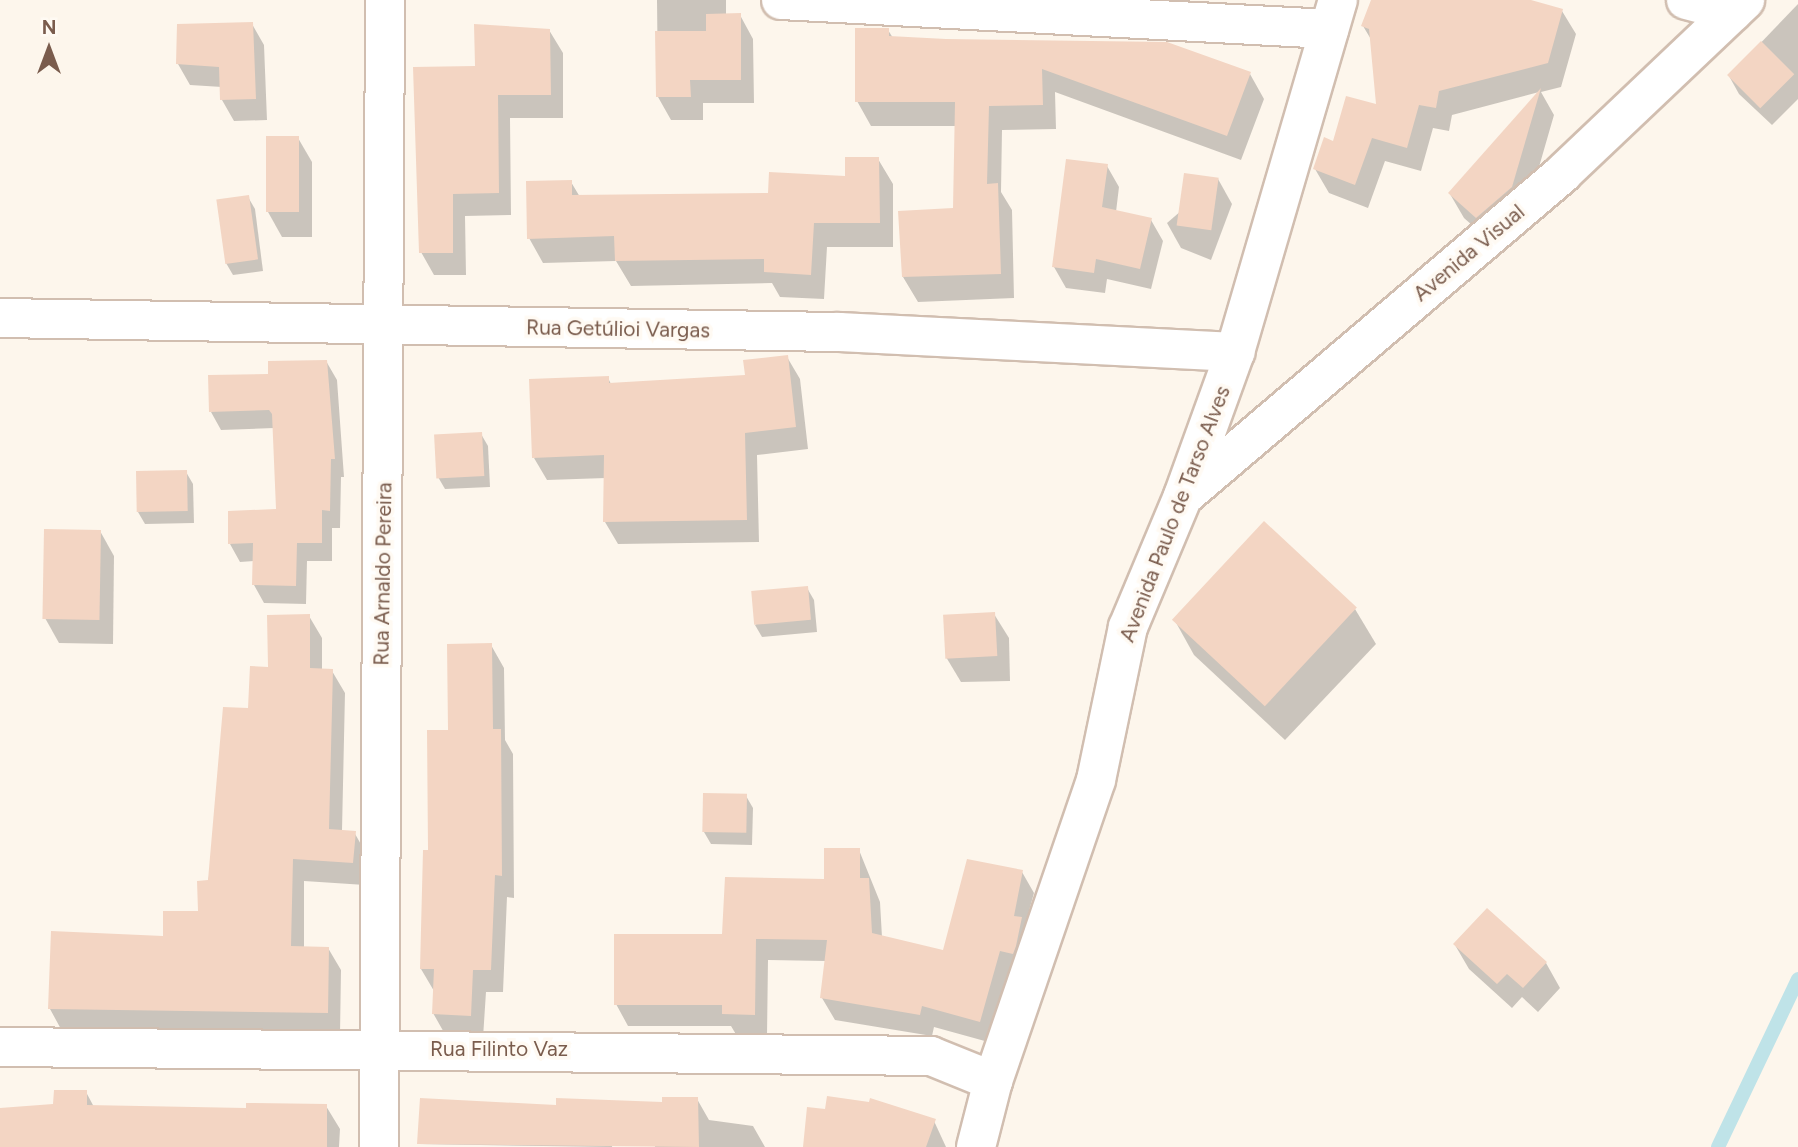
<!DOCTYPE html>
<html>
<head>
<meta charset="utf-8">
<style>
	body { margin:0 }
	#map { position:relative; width:1798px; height:1147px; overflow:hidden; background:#fdf6ec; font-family:Figtree,sans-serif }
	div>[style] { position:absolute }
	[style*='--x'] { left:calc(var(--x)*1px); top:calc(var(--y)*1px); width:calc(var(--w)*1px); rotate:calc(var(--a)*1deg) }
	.shadow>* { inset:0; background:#0003 }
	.stream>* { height:14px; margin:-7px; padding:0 7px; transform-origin:7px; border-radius:7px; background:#bfe3e8 }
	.building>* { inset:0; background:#f3d5c3; transform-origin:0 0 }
	.roads { filter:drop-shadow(2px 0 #d1beb0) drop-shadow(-2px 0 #d1beb0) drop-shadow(0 2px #d1beb0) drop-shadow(0 -2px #d1beb0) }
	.minor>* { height:38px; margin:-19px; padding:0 19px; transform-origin:19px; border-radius:19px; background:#fff }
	span { translate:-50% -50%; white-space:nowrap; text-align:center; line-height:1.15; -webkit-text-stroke:7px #fffaf3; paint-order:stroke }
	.street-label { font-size:21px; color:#7a5c4d }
	.north { position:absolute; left:14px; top:14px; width:70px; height:70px; -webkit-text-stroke:5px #fffaf3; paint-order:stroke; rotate:0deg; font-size:19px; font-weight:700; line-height:28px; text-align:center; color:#7a5c4d }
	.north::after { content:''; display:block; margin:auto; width:24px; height:32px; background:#7a5c4d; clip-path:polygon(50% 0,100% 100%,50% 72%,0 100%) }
</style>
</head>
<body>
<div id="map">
	<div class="shadow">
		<div style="clip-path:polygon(657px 0,726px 0,726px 15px,740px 15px,753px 39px,754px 103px,703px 103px,703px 120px,671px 120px,658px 97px)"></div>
		<div style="clip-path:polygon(1373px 0,1525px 0,1562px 11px,1576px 34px,1561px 87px,1541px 92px,1554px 115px,1526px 212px,1491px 242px,1464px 218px,1450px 194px,1539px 92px,1452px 115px,1449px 131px,1433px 128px,1421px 171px,1385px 161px,1368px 208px,1329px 193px,1315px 169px,1335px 143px,1378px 107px,1372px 41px,1363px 26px)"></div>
		<div style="clip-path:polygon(1798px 4px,1798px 99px,1772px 125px,1739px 94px,1729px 76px)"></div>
		<div style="clip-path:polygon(252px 24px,264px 45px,267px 120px,234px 121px,222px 100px,222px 87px,190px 85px,178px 64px)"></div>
		<div style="clip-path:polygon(549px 30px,563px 53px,563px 118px,510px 118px,511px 215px,465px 216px,466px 275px,434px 275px,421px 252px,476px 68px)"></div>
		<div style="clip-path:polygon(888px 30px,893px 38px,1250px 74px,1264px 99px,1241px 160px,1055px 92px,1056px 129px,1002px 130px,1001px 192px,1012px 210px,1014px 298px,918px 302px,903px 277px,955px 210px,956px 126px,871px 126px,857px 101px)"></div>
		<div style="clip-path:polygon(298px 138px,312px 162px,312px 237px,282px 237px,268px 212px)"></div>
		<div style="clip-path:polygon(878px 159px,893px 184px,893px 247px,827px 247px,824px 299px,780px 297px,772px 283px,631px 286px,616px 261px,543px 263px,529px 238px,571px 182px,580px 197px,769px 195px,847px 178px)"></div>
		<div style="clip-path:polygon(1107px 166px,1119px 187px,1116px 212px,1151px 220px,1163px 241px,1151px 289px,1107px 279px,1105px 293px,1066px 288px,1054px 267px)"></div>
		<div style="clip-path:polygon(1218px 179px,1232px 204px,1211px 260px,1181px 248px,1167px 223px)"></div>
		<div style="clip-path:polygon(248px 197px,255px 209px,263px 271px,233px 275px,226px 263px,218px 201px)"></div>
		<div style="clip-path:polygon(787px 357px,800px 379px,808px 449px,757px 455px,759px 542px,618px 544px,605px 522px,606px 478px,547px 480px,534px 458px,608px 378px,611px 384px,747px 377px)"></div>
		<div style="clip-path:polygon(326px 361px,337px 380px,344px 477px,341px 477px,340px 528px,332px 528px,332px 561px,307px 561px,306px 604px,264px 603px,254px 585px,254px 561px,240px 562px,230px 544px,278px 511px,274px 428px,221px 430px,211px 412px,270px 376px)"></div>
		<div style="clip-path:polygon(481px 434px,488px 446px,490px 487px,445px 489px,438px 477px)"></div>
		<div style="clip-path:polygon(186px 472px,193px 484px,194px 523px,145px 524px,138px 512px)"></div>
		<div style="clip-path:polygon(100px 531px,114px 556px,113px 644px,59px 643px,45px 618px)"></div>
		<div style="clip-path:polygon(807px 588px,814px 600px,817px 632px,762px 637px,755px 625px)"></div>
		<div style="clip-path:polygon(1355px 609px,1376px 644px,1285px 740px,1194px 655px,1174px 619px)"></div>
		<div style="clip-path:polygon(994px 614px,1009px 638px,1010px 681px,961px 682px,946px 657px)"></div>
		<div style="clip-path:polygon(309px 616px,322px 638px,322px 670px,332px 671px,345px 693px,342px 831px,354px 832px,367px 855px,365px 885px,304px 881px,304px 948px,328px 948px,341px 970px,340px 1035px,62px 1031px,50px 1009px,200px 913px,250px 710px,270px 668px)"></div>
		<div style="clip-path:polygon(491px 645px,504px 668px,505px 740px,513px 754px,514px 898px,507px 897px,503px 992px,486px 992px,483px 1038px,446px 1036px,433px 1013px,434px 991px,421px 969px,430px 851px,450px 732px)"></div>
		<div style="clip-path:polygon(746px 796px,753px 808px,752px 845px,711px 844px,704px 832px)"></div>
		<div style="clip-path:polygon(859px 850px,880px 902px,882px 937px,944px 952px,1022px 872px,1034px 893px,992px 1043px,934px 1027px,932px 1036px,835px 1020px,822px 998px,826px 961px,768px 960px,767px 1036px,737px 1036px,731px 1026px,628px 1026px,616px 1004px,724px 936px,826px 881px)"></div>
		<div style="clip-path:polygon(1455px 945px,1546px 963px,1560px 988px,1538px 1012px,1522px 997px,1512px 1008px,1469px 969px)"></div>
		<div style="clip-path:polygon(86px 1092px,94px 1107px,248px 1110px,326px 1106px,340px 1129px,339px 1147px,0 1147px,0 1110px,55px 1105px)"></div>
		<div style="clip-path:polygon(697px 1099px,709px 1120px,753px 1126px,765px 1147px,655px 1147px,656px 1103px)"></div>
		<div style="clip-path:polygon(870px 1104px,934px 1121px,946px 1147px,804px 1147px,827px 1111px)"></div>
		<div style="clip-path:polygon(615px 1124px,612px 1147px,419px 1144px)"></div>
	</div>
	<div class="stream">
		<div style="--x:1718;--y:1147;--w:186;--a:-64.5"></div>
	</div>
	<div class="building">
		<div style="clip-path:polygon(1371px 0,1531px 0,1563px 9px,1548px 63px,1439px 91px,1436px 108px,1419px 105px,1407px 148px,1372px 138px,1355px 185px,1313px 169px,1324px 137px,1333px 141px,1346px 96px,1376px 104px,1369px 29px,1361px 26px)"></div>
		<div style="clip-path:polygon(741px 13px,741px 80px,690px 80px,691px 97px,656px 97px,655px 31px,706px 31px,706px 14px)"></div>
		<div style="clip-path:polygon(253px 22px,256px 99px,220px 100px,219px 67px,176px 64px,177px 24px)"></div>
		<div style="clip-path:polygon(474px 24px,550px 29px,551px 95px,498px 95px,499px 193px,453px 194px,453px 253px,419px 253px,413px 67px,475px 66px)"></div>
		<div style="clip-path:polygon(855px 28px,889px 28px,889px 36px,946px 39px,1167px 42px,1251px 72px,1227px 136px,1042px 69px,1043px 105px,989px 106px,987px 184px,998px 183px,1001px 274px,902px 277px,898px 211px,953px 208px,955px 102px,855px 102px)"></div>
		<div style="left:1761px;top:41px;width:47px;height:48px;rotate:45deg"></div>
		<div style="clip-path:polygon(1541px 88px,1512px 187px,1476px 218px,1448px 193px)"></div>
		<div style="left:266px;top:136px;width:33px;height:76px"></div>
		<div style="clip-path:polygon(845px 157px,879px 157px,880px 223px,814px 223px,811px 275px,764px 272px,764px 259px,615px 261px,614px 236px,527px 239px,526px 181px,572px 180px,572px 195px,768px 193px,769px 172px,845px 176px)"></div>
		<div style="clip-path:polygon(1066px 159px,1108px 164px,1102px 207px,1152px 218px,1140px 269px,1096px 259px,1094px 273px,1052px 267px)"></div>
		<div style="left:1184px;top:173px;width:35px;height:53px;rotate:8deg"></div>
		<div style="left:249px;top:195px;width:65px;height:33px;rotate:82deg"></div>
		<div style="clip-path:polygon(788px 355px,796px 427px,745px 433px,747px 520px,603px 522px,604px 455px,532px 458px,529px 379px,609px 376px,609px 383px,745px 375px,743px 360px)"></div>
		<div style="clip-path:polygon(327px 360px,335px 459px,331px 459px,330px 511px,322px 510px,322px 543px,297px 543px,296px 586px,252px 585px,253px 543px,228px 544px,228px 511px,276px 509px,272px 414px,269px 410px,209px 412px,208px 375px,268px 374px,268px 361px)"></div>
		<div style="left:482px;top:432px;width:44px;height:48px;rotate:87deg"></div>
		<div style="left:187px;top:470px;width:41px;height:51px;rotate:89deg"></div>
		<div style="left:1264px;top:521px;width:127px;height:135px;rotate:43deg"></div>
		<div style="left:44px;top:529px;width:57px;height:90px;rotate:1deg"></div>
		<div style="left:808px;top:586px;width:34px;height:57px;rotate:85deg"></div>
		<div style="left:995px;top:612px;width:44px;height:52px;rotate:87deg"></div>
		<div style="clip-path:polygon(310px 614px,310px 668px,333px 669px,329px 829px,356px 831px,353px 863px,293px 859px,291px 946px,329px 947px,328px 1013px,48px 1009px,51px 931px,163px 936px,163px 911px,198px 911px,197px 881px,208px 880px,223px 707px,248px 708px,250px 666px,268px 667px,267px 615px)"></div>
		<div style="clip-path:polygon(492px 643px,493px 729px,501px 729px,502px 876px,495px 875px,491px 970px,473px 970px,471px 1016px,432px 1014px,434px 969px,420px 969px,423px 850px,428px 850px,427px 730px,448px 730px,447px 644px)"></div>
		<div style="left:703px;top:793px;width:44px;height:39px;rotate:1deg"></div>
		<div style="clip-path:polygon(824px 848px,860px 848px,860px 878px,869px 878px,872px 933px,943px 950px,967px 859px,1023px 870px,1014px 916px,1022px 917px,1016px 946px,1013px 954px,1000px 951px,980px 1022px,922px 1006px,920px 1015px,820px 998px,827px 940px,756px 939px,755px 1015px,722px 1014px,722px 1005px,614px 1005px,614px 934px,722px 934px,725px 877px,824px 879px)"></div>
		<div style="clip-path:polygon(1487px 908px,1547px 962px,1523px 988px,1507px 974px,1497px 984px,1453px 944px)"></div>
		<div style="clip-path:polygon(54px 1090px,87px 1090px,87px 1105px,246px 1108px,246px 1103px,327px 1104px,327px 1147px,0 1147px,0 1108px,53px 1104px)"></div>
		<div style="clip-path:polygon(827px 1096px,869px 1102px,870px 1098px,936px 1119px,926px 1147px,803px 1147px,807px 1107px,825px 1109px)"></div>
		<div style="clip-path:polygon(662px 1097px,698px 1097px,699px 1147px,417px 1144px,420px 1098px,556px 1105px,556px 1098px,662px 1102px)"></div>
	</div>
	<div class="roads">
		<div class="minor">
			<div style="--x:781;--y:0;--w:549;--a:3.03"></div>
			<div style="--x:1686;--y:0;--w:48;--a:14.6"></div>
			<div style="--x:0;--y:318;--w:839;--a:0.96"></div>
			<div style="--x:839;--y:332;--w:397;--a:2.9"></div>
			<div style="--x:1185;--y:495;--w:497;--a:-40.4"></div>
			<div style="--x:1563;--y:173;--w:251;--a:-43.5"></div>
			<div style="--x:0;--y:1047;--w:931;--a:0.55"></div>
			<div style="--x:931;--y:1056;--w:67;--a:22"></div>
			<div style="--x:379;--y:1147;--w:1147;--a:-89.7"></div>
			<div style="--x:976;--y:1147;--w:68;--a:-75.6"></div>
			<div style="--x:993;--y:1081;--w:318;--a:-71.1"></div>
			<div style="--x:1096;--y:780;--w:156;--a:-78.2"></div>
			<div style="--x:1128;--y:627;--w:142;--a:-67.2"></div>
			<div style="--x:1183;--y:496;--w:153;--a:-70.1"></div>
			<div style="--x:1235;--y:352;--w:367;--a:-73.7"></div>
		</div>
	</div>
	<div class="street-label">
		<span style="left:1469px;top:253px;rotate:-40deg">Avenida Visual</span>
		<span style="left:618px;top:329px;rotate:1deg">Rua Getúlioi Vargas</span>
		<span style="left:1175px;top:514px;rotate:-69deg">Avenida Paulo de Tarso Alves</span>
		<span style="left:383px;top:574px;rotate:-89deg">Rua Arnaldo Pereira</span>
		<span style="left:499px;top:1049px">Rua Filinto Vaz</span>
	</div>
	<div class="north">N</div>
</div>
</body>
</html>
